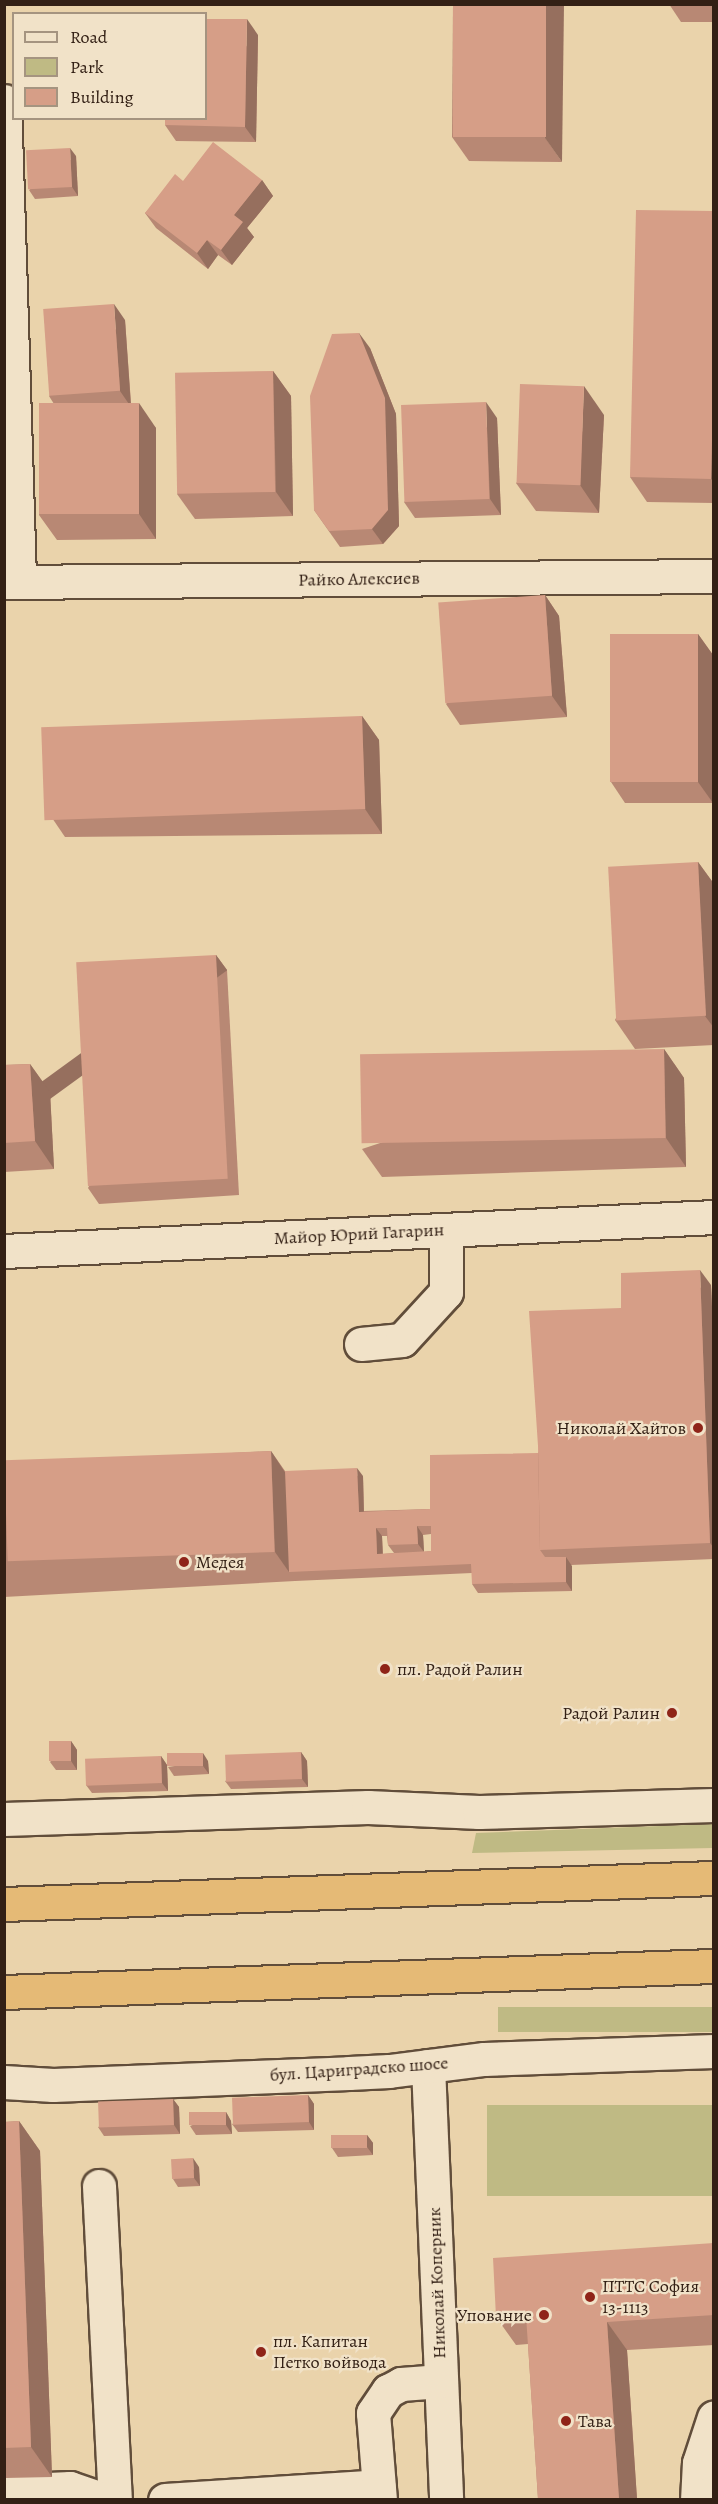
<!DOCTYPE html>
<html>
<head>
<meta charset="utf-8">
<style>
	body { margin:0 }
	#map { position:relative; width:718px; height:2504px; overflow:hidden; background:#ead3ab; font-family:Alegreya,serif }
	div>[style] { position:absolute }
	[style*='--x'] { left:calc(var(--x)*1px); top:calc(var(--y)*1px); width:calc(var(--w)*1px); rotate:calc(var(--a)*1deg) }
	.green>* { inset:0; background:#bfba84; transform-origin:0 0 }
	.roads { filter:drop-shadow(2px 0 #614d3a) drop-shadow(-2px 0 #614d3a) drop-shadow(0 2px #614d3a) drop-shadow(0 -2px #614d3a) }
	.minor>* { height:33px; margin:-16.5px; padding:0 16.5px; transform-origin:16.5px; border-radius:16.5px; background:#f1e2c8 }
	.highway>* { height:33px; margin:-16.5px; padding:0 16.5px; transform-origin:16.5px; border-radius:16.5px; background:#e5ba76 }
	.wall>* { inset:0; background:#b88874 }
	.shaded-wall>* { inset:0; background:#966f5e; transform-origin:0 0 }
	.building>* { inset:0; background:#d69e87; transform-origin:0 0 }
	.dots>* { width:16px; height:16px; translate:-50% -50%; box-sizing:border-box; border:3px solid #f1e2c8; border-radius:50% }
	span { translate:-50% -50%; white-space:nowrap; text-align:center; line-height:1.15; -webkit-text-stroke:4.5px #f1e2c8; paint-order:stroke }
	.street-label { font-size:18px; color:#332015 }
	.poi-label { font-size:18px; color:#332015 }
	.right { translate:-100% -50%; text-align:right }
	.left { translate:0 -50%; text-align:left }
	.frame { position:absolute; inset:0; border:6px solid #332015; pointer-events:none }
	.legend { position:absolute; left:12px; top:12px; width:195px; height:108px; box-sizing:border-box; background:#f1e2c8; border:2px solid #a59480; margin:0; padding:8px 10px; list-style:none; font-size:18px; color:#332015 }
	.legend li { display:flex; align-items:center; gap:12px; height:30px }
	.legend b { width:30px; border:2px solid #a59480 }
</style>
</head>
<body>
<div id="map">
	<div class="green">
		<div style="clip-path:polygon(713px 1824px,713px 1848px,472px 1853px,476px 1833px)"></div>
		<div style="left:713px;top:2007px;width:25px;height:215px;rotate:90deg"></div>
		<div style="left:713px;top:2105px;width:91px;height:226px;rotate:90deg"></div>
	</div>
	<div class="roads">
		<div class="minor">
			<div style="--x:4;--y:101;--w:481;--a:88.2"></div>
			<div style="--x:4;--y:582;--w:710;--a:-0.48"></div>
			<div style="--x:4;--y:1251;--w:711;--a:-2.74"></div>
			<div style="--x:361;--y:1344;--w:41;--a:-5.6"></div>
			<div style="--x:402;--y:1340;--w:65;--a:-47.5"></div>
			<div style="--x:446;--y:1292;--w:62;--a:-90"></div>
			<div style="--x:4;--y:1819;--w:364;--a:-1.9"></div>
			<div style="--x:368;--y:1807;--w:111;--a:2.6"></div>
			<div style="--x:479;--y:1812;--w:235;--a:-1.7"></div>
			<div style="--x:428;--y:2066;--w:434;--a:87.6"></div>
			<div style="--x:4;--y:2082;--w:49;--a:3.5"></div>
			<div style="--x:53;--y:2085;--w:296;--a:-2.3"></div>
			<div style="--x:349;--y:2073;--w:40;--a:-2.9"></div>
			<div style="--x:389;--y:2071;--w:96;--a:-7.2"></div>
			<div style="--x:484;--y:2059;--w:230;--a:-2"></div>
			<div style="--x:99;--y:2186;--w:314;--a:87.1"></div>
			<div style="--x:4;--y:2491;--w:66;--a:-2.6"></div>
			<div style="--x:70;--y:2488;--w:37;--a:19"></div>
			<div style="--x:165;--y:2500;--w:214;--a:-3.7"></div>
			<div style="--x:380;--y:2500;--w:87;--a:-94.6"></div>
			<div style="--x:373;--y:2413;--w:27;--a:-56"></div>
			<div style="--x:388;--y:2391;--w:15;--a:-28"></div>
			<div style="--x:401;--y:2384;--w:40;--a:-4.3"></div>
			<div style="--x:697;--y:2500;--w:37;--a:-87"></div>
			<div style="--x:699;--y:2463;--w:48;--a:-71.9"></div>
		</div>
		<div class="highway">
			<div style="--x:4;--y:1904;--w:710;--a:-2.1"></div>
			<div style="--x:4;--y:1992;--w:710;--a:-2.1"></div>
		</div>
	</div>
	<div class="wall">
		<div style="clip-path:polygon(453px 4px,562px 162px,469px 161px,452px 137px)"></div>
		<div style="clip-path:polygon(669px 4px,714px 4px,714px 22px,681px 22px)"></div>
		<div style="clip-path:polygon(258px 35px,256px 142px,176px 141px,165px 125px)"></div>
		<div style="clip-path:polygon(76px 156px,78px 196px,35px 199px,29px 190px)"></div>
		<div style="clip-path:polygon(262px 180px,273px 196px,247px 228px,254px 237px,232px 265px,218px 255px,208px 269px,156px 228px,145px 213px,183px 181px)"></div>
		<div style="clip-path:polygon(714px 211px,714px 503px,647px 502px,630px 477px)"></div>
		<div style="clip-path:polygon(125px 320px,131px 403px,156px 428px,156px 539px,57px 540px,39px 515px,54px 404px,49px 396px)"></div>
		<div style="clip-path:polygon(370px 348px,396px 414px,399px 526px,383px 544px,340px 547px,314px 510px)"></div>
		<div style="clip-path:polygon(273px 371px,291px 396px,293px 516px,195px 519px,177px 494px)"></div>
		<div style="clip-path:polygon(604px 415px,599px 513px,536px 511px,516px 483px)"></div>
		<div style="clip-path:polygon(497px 418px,501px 515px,415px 518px,404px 502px)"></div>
		<div style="clip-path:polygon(545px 595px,559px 616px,567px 717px,460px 725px,446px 704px)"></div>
		<div style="clip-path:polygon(698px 634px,713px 655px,713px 803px,625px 803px,611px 782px)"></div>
		<div style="clip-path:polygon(362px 716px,379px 740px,382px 834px,65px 837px,48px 812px)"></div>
		<div style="clip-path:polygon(698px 862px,714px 884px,714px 1045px,635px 1049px,615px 1020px)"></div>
		<div style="clip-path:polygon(216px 955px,227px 970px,239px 1195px,99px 1204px,88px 1188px)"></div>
		<div style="clip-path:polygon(664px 1049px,684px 1078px,686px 1167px,382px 1177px,362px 1149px)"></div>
		<div style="clip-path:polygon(30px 1064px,50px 1092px,54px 1169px,4px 1172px,4px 1065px)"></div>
		<div style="clip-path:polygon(evenodd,711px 1285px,714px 1353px,714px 1559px,571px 1565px,572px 1591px,478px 1593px,472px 1584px,472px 1573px,295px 1581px,4px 1597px,4px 1465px,271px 1451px,285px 1471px,363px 1476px,364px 1511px,430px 1509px,538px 1453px,621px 1308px,711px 1285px,431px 1534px,431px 1551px,424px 1552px,423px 1535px,431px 1534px,711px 1285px,382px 1536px,387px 1536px,388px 1545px,394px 1553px,383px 1554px,382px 1536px)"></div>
		<div style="clip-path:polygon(71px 1741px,77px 1750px,77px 1770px,56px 1770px,50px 1762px)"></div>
		<div style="clip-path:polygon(301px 1752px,307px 1761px,308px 1787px,231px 1789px,225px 1781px)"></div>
		<div style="clip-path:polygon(161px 1756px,167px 1765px,168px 1791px,92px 1793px,86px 1785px)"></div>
		<div style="clip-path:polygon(208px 1761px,209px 1774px,174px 1776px,168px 1767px)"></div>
		<div style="clip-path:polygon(308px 2095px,314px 2104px,314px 2130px,238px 2132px,232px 2124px)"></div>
		<div style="clip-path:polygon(173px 2099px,179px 2107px,180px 2134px,104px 2136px,98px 2127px)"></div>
		<div style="clip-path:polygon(226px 2112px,231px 2121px,232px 2134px,196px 2135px,190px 2126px)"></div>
		<div style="clip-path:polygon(19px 2121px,40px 2151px,52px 2477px,5px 2478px,4px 2477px,4px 2122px)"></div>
		<div style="clip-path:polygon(367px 2135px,373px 2143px,373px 2155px,338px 2157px,332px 2148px)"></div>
		<div style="clip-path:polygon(199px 2167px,200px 2186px,178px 2187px,173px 2179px)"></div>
		<div style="clip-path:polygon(714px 2243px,714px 2345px,627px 2350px,637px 2499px,538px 2499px,528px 2344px,516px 2345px,496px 2317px)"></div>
	</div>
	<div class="shaded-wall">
		<div style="clip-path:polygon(546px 4px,564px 4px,562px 162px,545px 138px)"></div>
		<div style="clip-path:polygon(247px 19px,258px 35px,256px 142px,245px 127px)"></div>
		<div style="clip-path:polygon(70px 148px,76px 156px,78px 196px,72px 187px)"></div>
		<div style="clip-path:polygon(262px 180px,273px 196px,247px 228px,254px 237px,232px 265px,221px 250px,234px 215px)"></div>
		<div style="clip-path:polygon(207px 240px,218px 255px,208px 269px,197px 253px)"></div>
		<div style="clip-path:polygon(114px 304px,125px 320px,131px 407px,120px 391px)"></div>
		<div style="clip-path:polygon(359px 333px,370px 348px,396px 414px,399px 526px,383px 544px,372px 529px)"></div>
		<div style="clip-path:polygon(714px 362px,714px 482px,711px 479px)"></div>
		<div style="clip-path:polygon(273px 371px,291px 396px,293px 516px,276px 492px)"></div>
		<div style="clip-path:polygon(584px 386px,604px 415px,599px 513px,580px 485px)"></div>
		<div style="clip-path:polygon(486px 402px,497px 418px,501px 515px,490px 499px)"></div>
		<div style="clip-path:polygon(139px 403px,156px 428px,156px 539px,139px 514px)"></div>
		<div style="clip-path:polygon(545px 595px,559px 616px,567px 717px,552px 696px)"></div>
		<div style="clip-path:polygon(698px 634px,713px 655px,713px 803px,698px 782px)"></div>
		<div style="clip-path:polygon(362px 716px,379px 740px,382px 834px,365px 809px)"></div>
		<div style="clip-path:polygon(698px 862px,714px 884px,714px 1028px,705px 1016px)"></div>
		<div style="left:216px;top:955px;width:19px;height:224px;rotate:54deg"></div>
		<div style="clip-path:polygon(664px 1049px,684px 1078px,686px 1167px,666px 1138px)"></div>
		<div style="clip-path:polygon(30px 1064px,50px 1092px,54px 1169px,35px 1141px)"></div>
		<div style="clip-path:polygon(700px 1270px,711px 1285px,714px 1353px,714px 1548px,710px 1543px)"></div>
		<div style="clip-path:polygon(271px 1451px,290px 1480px,289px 1572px,275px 1552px)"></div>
		<div style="clip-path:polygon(357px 1468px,363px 1476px,364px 1520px,359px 1512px)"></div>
		<div style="clip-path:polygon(417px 1526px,423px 1535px,424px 1552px,418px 1544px)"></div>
		<div style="clip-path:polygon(376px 1528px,382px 1536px,383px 1563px,377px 1554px)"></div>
		<div style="clip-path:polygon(566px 1557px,572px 1566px,572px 1591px,566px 1582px)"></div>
		<div style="clip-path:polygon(71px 1741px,77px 1750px,77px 1770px,71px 1761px)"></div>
		<div style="clip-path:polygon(301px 1752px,307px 1761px,308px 1787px,302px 1779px)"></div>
		<div style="clip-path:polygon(203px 1753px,208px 1761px,209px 1774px,203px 1766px)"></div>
		<div style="clip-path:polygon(161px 1756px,167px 1765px,168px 1791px,162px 1783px)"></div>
		<div style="clip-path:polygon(308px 2095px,314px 2104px,314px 2130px,309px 2122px)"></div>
		<div style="clip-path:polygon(173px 2099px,179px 2107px,180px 2134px,174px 2125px)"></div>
		<div style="clip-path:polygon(226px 2112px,231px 2121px,232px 2134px,226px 2125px)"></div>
		<div style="clip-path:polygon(19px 2121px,40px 2151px,52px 2477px,31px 2447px)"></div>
		<div style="clip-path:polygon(367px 2135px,373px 2143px,373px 2155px,367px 2147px)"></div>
		<div style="clip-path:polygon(193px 2158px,199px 2167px,200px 2186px,194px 2178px)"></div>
		<div style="clip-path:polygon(607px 2322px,627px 2350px,637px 2499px,619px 2499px)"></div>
	</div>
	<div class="building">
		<div style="left:453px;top:4px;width:93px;height:133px"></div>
		<div style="clip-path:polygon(206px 19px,247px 19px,245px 127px,165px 125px,165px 118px,206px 118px)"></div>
		<div style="clip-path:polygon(213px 142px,262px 180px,234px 215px,243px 222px,221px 250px,207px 240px,197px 253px,145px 213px,175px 174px,183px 181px)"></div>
		<div style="left:70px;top:148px;width:39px;height:44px;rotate:87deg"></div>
		<div style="clip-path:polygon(636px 210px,714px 211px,714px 362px,711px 479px,630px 477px)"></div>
		<div style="left:114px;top:304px;width:87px;height:71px;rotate:86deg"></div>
		<div style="clip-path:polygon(359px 333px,385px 398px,388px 510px,372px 529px,329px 531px,314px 510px,310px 396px,332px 334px)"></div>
		<div style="left:273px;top:371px;width:121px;height:98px;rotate:89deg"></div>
		<div style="left:520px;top:384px;width:64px;height:99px;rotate:2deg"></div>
		<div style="left:486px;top:402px;width:97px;height:85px;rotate:88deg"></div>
		<div style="left:139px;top:403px;width:111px;height:100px;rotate:90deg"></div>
		<div style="left:545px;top:595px;width:101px;height:107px;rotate:86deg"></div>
		<div style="left:698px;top:634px;width:148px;height:88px;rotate:90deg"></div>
		<div style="left:362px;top:716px;width:93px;height:321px;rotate:88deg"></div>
		<div style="left:698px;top:862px;width:154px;height:90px;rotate:87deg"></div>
		<div style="left:216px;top:955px;width:224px;height:140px;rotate:87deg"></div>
		<div style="left:664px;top:1049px;width:89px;height:304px;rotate:89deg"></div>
		<div style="clip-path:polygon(30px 1064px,35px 1141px,4px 1143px,4px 1065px)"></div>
		<div style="clip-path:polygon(700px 1270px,710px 1543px,540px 1550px,538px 1446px,529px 1311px,621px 1308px,621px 1273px)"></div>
		<div style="left:271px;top:1451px;width:101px;height:267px;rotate:88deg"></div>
		<div style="clip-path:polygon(evenodd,538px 1453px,540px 1550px,545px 1557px,566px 1557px,566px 1582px,472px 1584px,471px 1564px,289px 1572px,285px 1471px,357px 1468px,359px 1512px,430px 1509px,430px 1455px,538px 1453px,417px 1526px,431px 1526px,431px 1551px,377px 1554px,376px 1528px,387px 1528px,388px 1545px,418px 1544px,417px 1526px)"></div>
		<div style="left:71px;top:1741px;width:20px;height:22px;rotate:90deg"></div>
		<div style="left:301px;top:1752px;width:27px;height:76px;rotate:88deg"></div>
		<div style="left:203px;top:1753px;width:13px;height:36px;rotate:90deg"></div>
		<div style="left:161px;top:1756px;width:27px;height:76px;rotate:88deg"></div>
		<div style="left:308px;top:2095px;width:27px;height:76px;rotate:88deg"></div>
		<div style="left:173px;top:2099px;width:26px;height:75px;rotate:88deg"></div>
		<div style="left:226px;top:2112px;width:13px;height:37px;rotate:90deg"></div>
		<div style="clip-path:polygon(19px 2121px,31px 2447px,4px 2448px,4px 2122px)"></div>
		<div style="left:331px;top:2135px;width:36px;height:13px"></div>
		<div style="left:193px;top:2158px;width:20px;height:22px;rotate:87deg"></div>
		<div style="clip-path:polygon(714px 2243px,714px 2315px,607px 2322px,619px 2499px,538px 2499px,526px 2315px,496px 2317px,493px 2258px)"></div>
	</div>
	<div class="dots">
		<div style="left:698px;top:1428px;background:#8f2418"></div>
		<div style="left:184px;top:1562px;background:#8f2418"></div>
		<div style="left:385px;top:1669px;background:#8f2418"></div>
		<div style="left:672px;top:1713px;background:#8f2418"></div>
		<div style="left:590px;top:2297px;background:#8f2418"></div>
		<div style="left:544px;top:2315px;background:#8f2418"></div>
		<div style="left:261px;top:2352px;background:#8f2418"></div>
		<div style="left:566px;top:2421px;background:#8f2418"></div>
	</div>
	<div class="street-label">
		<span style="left:359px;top:579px;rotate:-1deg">Райко Алексиев</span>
		<span style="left:359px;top:1234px;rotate:-3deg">Майор Юрий Гагарин</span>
		<span style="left:359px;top:2069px;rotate:-4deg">бул. Цариградско шосе</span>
		<span style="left:437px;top:2283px;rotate:-92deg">Николай Коперник</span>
	</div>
	<div class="poi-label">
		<span class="right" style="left:686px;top:1428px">Николай Хайтов</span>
		<span class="left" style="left:196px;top:1562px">Медея</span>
		<span class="left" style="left:397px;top:1669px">пл. Радой Ралин</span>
		<span class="right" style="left:660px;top:1713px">Радой Ралин</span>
		<span class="left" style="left:602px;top:2297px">ПТТС София<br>13-1113</span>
		<span class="right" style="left:532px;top:2315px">Упование</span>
		<span class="left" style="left:273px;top:2352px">пл. Капитан<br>Петко войвода</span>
		<span class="left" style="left:578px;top:2421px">Тава</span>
	</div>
	<div class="frame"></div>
	<ul class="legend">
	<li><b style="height:8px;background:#f1e2c8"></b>Road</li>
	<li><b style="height:16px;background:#bfba84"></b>Park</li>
	<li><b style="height:16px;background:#d69e87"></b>Building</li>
	</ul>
</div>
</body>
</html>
